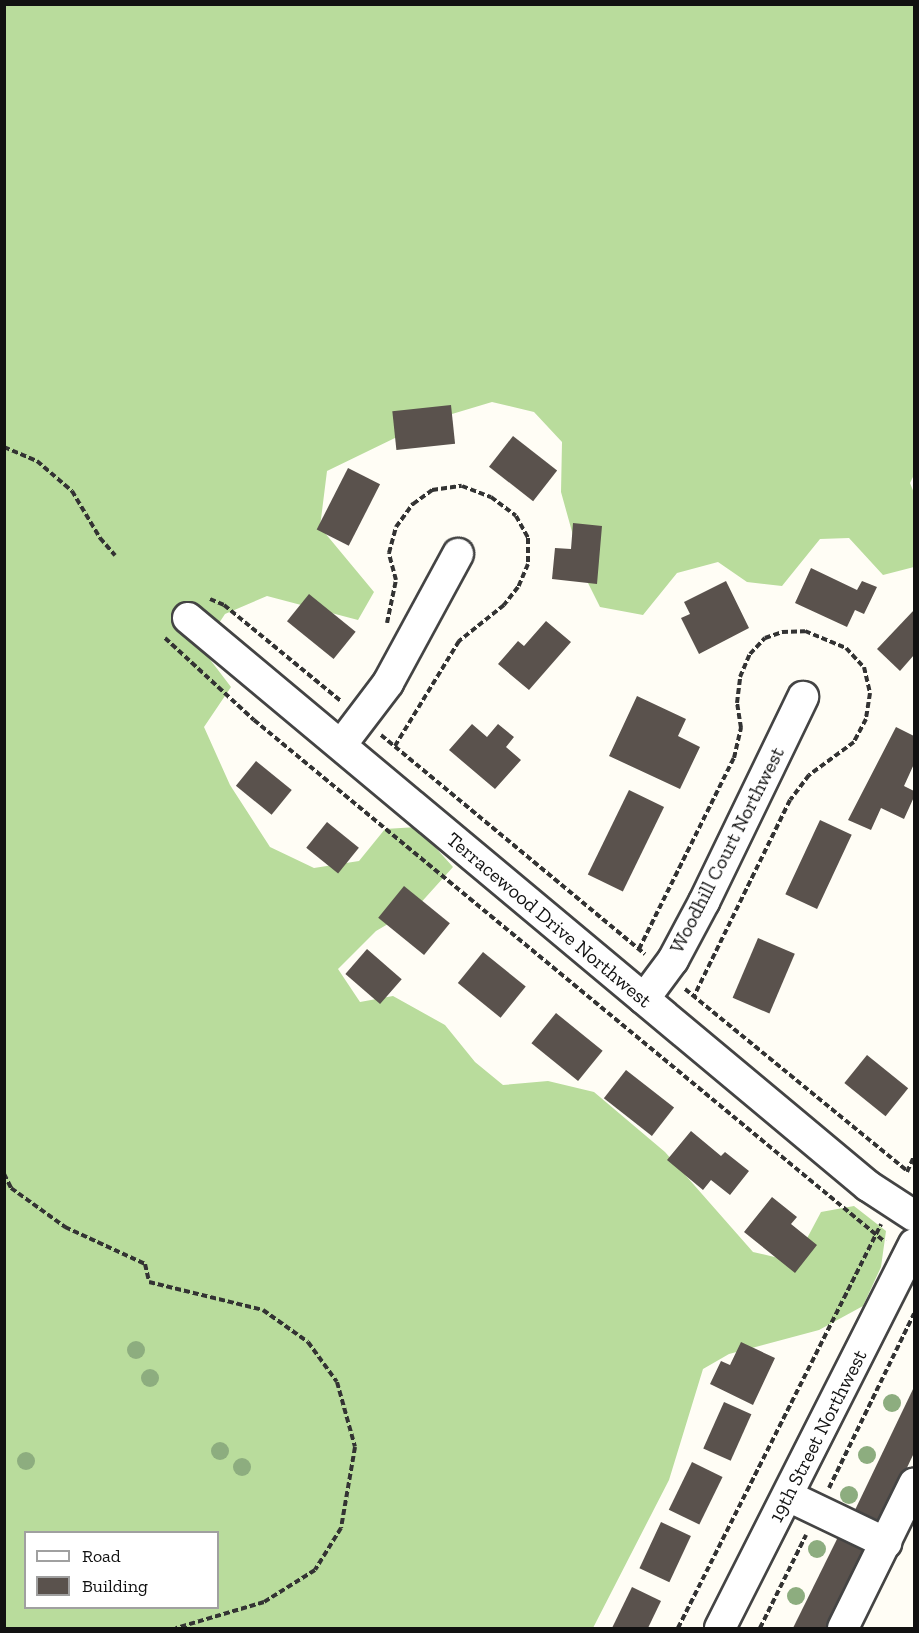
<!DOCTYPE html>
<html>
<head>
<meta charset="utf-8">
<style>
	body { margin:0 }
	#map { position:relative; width:919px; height:1633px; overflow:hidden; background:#fffdf5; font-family:"Zilla Slab",serif }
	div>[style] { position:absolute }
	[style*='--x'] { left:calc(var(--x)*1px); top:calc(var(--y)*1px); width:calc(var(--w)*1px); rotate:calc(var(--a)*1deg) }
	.forest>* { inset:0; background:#b9dc9c }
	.building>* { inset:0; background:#5a524d; transform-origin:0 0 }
	.path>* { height:4px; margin-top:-2px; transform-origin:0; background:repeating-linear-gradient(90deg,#333 0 6px,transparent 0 9px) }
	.roads { filter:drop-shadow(2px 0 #444) drop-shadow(-2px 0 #444) drop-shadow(0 2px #444) drop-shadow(0 -2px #444) }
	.street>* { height:30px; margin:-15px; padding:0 15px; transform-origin:15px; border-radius:15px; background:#fff }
	.trees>* { width:18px; height:18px; margin:-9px; border-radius:50%; background:#8dad7f }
	span { translate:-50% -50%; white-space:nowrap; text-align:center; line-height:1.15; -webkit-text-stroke:6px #fff; paint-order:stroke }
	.street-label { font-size:20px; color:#111 }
	.frame { position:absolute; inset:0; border:6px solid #111; pointer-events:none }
	.legend { position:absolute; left:24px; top:1531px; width:195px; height:78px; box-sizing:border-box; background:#fff; border:2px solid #a0a0a0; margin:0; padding:8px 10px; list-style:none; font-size:18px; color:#111 }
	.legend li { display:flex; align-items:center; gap:12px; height:30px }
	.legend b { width:30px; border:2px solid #a0a0a0 }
</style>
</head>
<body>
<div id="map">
	<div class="forest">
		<div style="clip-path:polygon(evenodd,5px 5px,914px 5px,914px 475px,910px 483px,914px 493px,914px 567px,883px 575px,849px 538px,820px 539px,782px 586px,747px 582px,718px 562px,677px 573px,643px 615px,600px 607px,584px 575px,561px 492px,562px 442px,534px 412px,492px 402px,432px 420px,327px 471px,320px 527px,374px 592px,358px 620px,267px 596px,225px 614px,202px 649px,231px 687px,204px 727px,230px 785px,270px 847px,314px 868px,359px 861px,385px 829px,417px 827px,453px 867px,417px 907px,376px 931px,338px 969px,360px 1002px,393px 996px,445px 1025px,475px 1062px,503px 1085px,548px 1081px,594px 1092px,665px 1152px,753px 1252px,783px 1259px,804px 1244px,821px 1212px,854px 1206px,886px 1231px,881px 1267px,863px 1306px,819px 1330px,729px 1354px,703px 1369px,669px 1480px,593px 1628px,5px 1628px,5px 5px,26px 1532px,218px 1532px,218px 1608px,26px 1608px,26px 1532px)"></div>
	</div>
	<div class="building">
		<div style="left:451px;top:405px;width:39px;height:59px;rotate:84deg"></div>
		<div style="left:513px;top:436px;width:56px;height:39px;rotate:38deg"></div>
		<div style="left:348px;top:468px;width:36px;height:69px;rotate:27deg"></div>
		<div style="clip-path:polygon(573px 523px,602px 526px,597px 584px,552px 579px,555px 548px,571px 549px)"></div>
		<div style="clip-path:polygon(811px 568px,857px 590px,862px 581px,877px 587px,864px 614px,855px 610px,847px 627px,795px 603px)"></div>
		<div style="clip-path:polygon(726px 581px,749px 628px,699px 654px,681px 618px,690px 614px,684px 602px)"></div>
		<div style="left:309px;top:594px;width:60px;height:35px;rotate:39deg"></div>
		<div style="clip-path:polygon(914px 610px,914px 655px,900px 671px,877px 649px)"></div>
		<div style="clip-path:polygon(546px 621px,571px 642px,529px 690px,498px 664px,518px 641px,524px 646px)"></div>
		<div style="clip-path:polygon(637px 696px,686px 719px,678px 736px,700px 747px,680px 789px,609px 756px)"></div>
		<div style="clip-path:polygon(472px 724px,487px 737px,498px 724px,514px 737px,506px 747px,521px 760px,495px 789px,449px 750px)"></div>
		<div style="clip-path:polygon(896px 727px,914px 736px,914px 764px,904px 786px,914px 791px,914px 797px,904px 819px,881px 808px,871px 830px,848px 820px)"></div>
		<div style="left:256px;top:761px;width:46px;height:32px;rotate:39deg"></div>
		<div style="left:629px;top:790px;width:39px;height:94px;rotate:26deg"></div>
		<div style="left:820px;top:820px;width:35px;height:82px;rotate:25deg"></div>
		<div style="left:327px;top:822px;width:41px;height:33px;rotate:39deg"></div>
		<div style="left:404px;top:886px;width:59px;height:41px;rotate:39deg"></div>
		<div style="left:758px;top:938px;width:40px;height:65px;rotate:23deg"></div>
		<div style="left:367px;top:949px;width:46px;height:33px;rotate:41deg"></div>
		<div style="left:483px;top:952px;width:55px;height:40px;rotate:39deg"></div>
		<div style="left:556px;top:1013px;width:60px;height:39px;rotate:39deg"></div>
		<div style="left:867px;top:1055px;width:53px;height:36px;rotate:39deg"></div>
		<div style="left:626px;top:1070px;width:61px;height:36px;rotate:38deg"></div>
		<div style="clip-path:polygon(691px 1131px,721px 1156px,725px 1152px,749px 1171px,730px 1195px,711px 1180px,703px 1190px,667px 1160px)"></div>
		<div style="clip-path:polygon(772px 1197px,797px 1217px,791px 1224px,817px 1245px,795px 1273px,744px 1232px)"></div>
		<div style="clip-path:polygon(741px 1342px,775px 1358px,753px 1405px,710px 1384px,721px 1361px,730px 1365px)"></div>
		<div style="clip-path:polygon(914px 1387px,914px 1453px,881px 1522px,855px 1510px)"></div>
		<div style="left:724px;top:1402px;width:30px;height:51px;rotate:24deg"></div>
		<div style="left:692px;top:1462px;width:34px;height:53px;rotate:26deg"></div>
		<div style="left:661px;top:1522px;width:33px;height:51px;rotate:25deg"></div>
		<div style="clip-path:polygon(839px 1535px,867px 1549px,827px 1628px,793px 1628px)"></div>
		<div style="clip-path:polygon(632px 1587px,661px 1601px,648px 1628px,612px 1628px)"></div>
	</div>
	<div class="path">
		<div style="--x:4;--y:447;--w:36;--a:23"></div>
		<div style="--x:37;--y:461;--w:46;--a:40.6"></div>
		<div style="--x:72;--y:491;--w:55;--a:59.2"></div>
		<div style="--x:100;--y:538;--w:23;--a:49"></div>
		<div style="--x:210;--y:599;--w:15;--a:23"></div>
		<div style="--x:224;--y:605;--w:151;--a:39.4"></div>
		<div style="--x:387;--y:623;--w:44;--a:-78.2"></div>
		<div style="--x:396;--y:580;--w:28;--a:-105"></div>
		<div style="--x:389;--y:553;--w:27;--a:-75"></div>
		<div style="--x:396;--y:527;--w:29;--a:-54"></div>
		<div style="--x:413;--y:504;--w:24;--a:-36"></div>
		<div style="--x:432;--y:490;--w:30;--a:-8"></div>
		<div style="--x:462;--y:486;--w:31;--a:21"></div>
		<div style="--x:491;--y:497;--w:31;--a:37"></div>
		<div style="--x:516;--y:516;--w:25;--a:61"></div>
		<div style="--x:528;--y:538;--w:26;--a:90"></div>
		<div style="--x:528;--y:564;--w:25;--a:113"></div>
		<div style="--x:518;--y:587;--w:23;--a:128"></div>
		<div style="--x:504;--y:605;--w:58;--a:141.3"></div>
		<div style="--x:459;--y:641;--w:123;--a:121.4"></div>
		<div style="--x:165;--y:638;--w:121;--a:42.7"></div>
		<div style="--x:254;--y:720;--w:819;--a:39.6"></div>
		<div style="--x:381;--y:735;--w:343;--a:39.7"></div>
		<div style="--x:639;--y:949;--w:213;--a:-63.6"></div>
		<div style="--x:734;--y:758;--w:31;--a:-77"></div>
		<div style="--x:741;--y:728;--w:25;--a:-99"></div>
		<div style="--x:737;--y:703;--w:26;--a:-83"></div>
		<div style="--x:740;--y:677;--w:25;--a:-67"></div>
		<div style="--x:750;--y:654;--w:22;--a:-47"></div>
		<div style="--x:765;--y:638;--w:18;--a:-19"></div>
		<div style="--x:782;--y:632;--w:23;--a:-2"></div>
		<div style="--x:805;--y:631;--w:44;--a:22.5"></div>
		<div style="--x:846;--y:648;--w:26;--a:47"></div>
		<div style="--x:864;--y:667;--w:27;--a:77"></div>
		<div style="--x:870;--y:693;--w:26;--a:99"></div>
		<div style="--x:866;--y:719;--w:26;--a:118"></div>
		<div style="--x:854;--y:742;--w:56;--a:143.7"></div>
		<div style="--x:809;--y:775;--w:31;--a:127"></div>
		<div style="--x:790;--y:800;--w:218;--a:116.1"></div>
		<div style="--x:685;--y:989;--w:287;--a:39.3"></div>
		<div style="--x:907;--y:1172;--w:17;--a:-66"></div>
		<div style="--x:4;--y:1174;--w:16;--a:63"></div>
		<div style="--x:11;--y:1188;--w:67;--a:35.8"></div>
		<div style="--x:65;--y:1227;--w:88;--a:24.8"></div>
		<div style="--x:145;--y:1264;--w:18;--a:77"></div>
		<div style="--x:149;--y:1282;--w:117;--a:13.8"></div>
		<div style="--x:263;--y:1310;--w:55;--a:35.4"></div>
		<div style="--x:308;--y:1342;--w:49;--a:54.1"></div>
		<div style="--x:337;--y:1382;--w:67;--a:74.5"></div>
		<div style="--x:355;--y:1447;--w:82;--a:99.8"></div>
		<div style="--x:341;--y:1528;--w:49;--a:121.8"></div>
		<div style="--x:315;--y:1570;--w:60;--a:147.9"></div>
		<div style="--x:264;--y:1602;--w:92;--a:163.5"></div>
		<div style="--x:829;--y:1488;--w:194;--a:-64"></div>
		<div style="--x:678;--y:1628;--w:452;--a:-63.3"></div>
		<div style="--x:760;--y:1628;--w:104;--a:-63.7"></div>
	</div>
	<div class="roads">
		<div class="street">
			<div style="--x:188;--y:618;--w:886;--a:39.87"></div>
			<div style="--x:868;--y:1186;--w:55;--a:33.1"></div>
			<div style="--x:341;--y:745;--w:78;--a:-52.8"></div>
			<div style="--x:388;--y:683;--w:147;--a:-61.5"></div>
			<div style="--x:644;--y:999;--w:49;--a:-53.4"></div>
			<div style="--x:673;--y:960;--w:66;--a:-61.9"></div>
			<div style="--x:704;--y:902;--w:228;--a:-64.2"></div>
			<div style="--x:788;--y:1496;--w:109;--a:25.6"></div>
			<div style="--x:720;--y:1628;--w:430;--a:-63.2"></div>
			<div style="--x:843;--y:1628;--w:161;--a:-63.8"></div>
		</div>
	</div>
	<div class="trees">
		<div style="left:136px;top:1350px"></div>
		<div style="left:150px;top:1378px"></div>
		<div style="left:892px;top:1403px"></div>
		<div style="left:220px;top:1451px"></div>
		<div style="left:867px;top:1455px"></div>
		<div style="left:26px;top:1461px"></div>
		<div style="left:242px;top:1467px"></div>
		<div style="left:849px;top:1495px"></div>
		<div style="left:817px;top:1549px"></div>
		<div style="left:796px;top:1596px"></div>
	</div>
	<div class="street-label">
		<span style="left:727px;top:850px;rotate:-63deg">Woodhill Court Northwest</span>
		<span style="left:549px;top:920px;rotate:40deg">Terracewood Drive Northwest</span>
		<span style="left:818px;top:1436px;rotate:-63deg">19th Street Northwest</span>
	</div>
	<div class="frame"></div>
	<ul class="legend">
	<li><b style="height:8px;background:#fff"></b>Road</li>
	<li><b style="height:16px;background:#5a524d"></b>Building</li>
	</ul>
</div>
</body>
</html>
